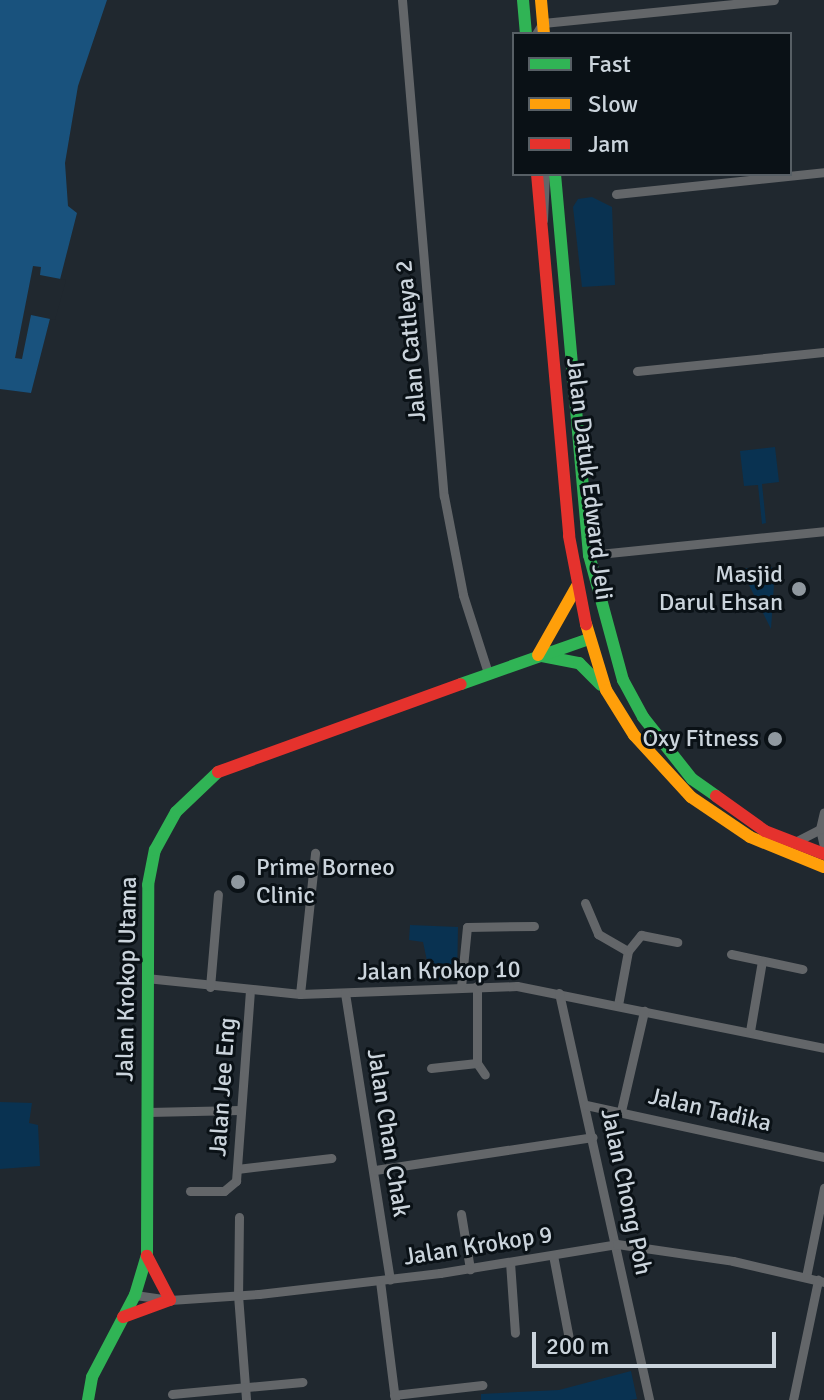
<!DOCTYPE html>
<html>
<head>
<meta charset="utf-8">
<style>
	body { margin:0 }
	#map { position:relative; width:824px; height:1400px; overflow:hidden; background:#20282f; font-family:Signika,sans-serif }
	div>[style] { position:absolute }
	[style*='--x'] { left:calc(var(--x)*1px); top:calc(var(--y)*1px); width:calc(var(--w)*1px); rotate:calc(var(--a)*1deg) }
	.green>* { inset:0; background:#093251 }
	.water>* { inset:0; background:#19527d }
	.pier>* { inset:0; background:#20282f }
	.street>* { height:9px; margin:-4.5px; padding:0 4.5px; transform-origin:4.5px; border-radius:4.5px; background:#636669 }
	.fast>* { height:12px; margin:-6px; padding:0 6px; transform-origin:6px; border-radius:6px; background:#30b455 }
	.slow>* { height:12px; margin:-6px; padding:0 6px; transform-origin:6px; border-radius:6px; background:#ff9f0a }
	.jam>* { height:12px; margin:-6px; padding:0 6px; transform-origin:6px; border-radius:6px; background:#e5322d }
	.dots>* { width:22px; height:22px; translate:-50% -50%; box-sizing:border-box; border:4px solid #0a1116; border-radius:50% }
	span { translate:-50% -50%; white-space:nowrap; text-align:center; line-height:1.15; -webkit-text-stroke:6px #0a1116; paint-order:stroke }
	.street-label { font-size:24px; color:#cbd4dc }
	.poi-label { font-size:24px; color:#cbd4dc }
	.right { translate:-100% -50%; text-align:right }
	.left { translate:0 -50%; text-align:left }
	.legend { position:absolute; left:512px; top:32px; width:280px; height:144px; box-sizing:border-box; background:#0a1116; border:2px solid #575f65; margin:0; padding:10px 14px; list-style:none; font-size:24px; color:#cbd4dc }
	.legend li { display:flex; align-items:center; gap:16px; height:40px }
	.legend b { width:40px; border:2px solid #575f65 }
	.scale { position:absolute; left:532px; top:1332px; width:244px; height:36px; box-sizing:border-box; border:4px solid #cbd4dc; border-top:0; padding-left:10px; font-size:24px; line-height:28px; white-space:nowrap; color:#cbd4dc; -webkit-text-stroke:6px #0a1116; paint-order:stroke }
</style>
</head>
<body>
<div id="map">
	<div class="green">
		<div style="clip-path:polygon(592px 197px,612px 207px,615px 285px,582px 287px,573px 207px,578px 199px)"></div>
		<div style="clip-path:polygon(775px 447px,779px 482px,762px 484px,766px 523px,762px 524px,758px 485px,744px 486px,740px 451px)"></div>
		<div style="clip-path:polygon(769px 566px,775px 569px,771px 629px,741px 569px)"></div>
		<div style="clip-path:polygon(410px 925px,458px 927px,457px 979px,431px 980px,423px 942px,409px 940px)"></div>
		<div style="clip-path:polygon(0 1102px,32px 1103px,29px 1123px,38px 1125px,40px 1166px,0 1169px)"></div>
		<div style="clip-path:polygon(631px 1371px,637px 1399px,630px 1400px,481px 1400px,481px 1394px,559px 1390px)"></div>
	</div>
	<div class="water">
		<div style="clip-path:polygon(0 0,107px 0,78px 86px,65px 163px,68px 206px,77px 213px,31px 393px,0 389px)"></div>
	</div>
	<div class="pier">
		<div style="clip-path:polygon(33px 266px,41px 267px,40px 275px,66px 280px,55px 320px,31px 315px,22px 359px,15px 358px)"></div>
	</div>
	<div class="street">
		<div style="--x:402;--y:0;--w:498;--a:85.2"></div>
		<div style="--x:444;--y:496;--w:101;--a:79.1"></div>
		<div style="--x:463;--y:595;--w:82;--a:72.2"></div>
		<div style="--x:536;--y:34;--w:13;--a:-58"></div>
		<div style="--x:543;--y:23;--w:232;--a:-5.7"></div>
		<div style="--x:616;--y:194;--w:209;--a:-6"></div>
		<div style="--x:543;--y:220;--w:46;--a:-87.5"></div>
		<div style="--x:637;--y:371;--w:188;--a:-5.8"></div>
		<div style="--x:589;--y:555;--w:236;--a:-5.8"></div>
		<div style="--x:820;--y:829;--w:17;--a:77"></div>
		<div style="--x:793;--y:843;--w:30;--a:-27"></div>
		<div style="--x:820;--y:829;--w:17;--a:-77"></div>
		<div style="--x:585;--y:903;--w:34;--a:67"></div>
		<div style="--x:598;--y:934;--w:34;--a:30"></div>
		<div style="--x:628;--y:951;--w:55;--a:100.5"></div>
		<div style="--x:628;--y:951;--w:21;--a:-51"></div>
		<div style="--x:641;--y:935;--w:37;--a:11"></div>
		<div style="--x:731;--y:954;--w:73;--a:11.9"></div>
		<div style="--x:146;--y:978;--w:155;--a:5.9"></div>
		<div style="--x:300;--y:994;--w:217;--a:-2.1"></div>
		<div style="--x:517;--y:986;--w:313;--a:11.4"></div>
		<div style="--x:210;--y:987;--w:93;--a:-85.1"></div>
		<div style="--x:461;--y:987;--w:60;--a:-84.3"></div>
		<div style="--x:467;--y:927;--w:67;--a:-0.9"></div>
		<div style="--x:345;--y:993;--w:290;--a:81.1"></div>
		<div style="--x:559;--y:993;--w:417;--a:77.5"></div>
		<div style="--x:300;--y:994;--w:142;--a:-83.9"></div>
		<div style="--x:750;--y:1031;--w:71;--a:-80.3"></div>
		<div style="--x:477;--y:1063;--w:14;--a:56"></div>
		<div style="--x:431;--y:1068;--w:46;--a:-6.2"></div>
		<div style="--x:477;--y:1063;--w:77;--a:-90"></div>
		<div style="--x:586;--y:1105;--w:244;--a:12.3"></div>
		<div style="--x:621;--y:1111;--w:103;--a:-77"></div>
		<div style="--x:148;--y:1112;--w:92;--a:-1.2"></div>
		<div style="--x:237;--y:1169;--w:95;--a:-6.7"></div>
		<div style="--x:375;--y:1170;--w:220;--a:-8.6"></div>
		<div style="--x:190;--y:1191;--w:34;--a:0"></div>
		<div style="--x:224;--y:1191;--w:16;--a:-40"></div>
		<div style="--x:236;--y:1181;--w:190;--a:-85.8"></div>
		<div style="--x:461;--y:1214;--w:56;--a:80.7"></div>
		<div style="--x:239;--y:1217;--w:78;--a:90.7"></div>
		<div style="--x:238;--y:1295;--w:105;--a:85.6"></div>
		<div style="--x:553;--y:1255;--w:96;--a:79.2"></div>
		<div style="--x:510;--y:1262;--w:71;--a:86"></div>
		<div style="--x:806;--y:1277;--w:91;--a:-78.6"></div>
		<div style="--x:380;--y:1281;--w:120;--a:82.8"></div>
		<div style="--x:135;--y:1295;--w:35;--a:8"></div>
		<div style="--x:170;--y:1300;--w:89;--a:-3.9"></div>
		<div style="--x:259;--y:1294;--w:182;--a:-6.6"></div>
		<div style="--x:440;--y:1273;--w:179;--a:-9.3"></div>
		<div style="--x:617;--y:1244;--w:117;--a:8.3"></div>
		<div style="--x:733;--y:1261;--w:93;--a:13"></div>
		<div style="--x:172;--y:1394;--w:131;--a:-5.3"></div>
		<div style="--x:394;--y:1395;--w:89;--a:-6.5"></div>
		<div style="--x:793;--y:1400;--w:123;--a:-78.2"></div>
	</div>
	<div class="fast">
		<div style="--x:523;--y:0;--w:34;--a:85"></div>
		<div style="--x:555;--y:174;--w:383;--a:84.9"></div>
		<div style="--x:589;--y:555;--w:130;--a:74.8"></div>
		<div style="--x:623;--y:680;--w:42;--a:61.6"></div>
		<div style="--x:643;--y:717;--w:79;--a:51.7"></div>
		<div style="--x:692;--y:779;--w:29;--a:35"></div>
		<div style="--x:542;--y:656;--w:38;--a:11"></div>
		<div style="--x:579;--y:663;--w:31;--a:45"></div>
		<div style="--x:461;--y:684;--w:136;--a:-19.4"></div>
		<div style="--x:88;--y:1400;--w:23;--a:-80"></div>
		<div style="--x:92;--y:1377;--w:93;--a:-62.3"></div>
		<div style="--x:135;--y:1295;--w:42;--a:-73.3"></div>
		<div style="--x:147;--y:1255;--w:370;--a:-89.8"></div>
		<div style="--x:148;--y:885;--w:36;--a:-79"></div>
		<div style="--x:155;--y:850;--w:43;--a:-61.1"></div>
		<div style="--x:176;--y:812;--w:58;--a:-43.6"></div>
	</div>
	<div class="slow">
		<div style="--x:541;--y:0;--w:34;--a:85"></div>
		<div style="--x:586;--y:624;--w:69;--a:73.1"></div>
		<div style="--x:606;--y:690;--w:53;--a:58.1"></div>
		<div style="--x:634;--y:735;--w:84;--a:47.4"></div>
		<div style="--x:691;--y:797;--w:71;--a:34.1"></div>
		<div style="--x:750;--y:837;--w:80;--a:22.1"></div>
		<div style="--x:538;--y:655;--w:79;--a:-60.5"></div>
	</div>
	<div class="jam">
		<div style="--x:537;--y:174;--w:363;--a:84.9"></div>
		<div style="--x:569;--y:536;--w:90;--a:79.1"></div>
		<div style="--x:218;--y:772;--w:258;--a:-19.9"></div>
		<div style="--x:716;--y:796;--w:60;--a:35.5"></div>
		<div style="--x:765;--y:831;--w:63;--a:21.3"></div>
		<div style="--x:123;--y:1317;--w:50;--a:-19.9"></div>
		<div style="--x:170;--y:1300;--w:50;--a:-117.6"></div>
	</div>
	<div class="dots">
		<div style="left:799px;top:589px;background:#8f989f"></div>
		<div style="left:775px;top:739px;background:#8f989f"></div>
		<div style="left:238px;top:882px;background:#8f989f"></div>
	</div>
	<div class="street-label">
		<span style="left:411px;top:341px;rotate:-95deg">Jalan Cattleya 2</span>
		<span style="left:589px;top:479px;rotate:83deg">Jalan Datuk Edward Jeli</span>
		<span style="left:439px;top:971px;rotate:-1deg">Jalan Krokop 10</span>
		<span style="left:127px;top:979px;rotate:-89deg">Jalan Krokop Utama</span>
		<span style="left:223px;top:1087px;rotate:-86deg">Jalan Jee Eng</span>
		<span style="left:710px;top:1110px;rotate:13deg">Jalan Tadika</span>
		<span style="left:388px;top:1133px;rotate:81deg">Jalan Chan Chak</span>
		<span style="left:626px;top:1192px;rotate:78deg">Jalan Chong Poh</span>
		<span style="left:478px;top:1246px;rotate:-9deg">Jalan Krokop 9</span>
	</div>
	<div class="poi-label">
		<span class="right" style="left:783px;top:589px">Masjid<br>Darul Ehsan</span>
		<span class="right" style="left:759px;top:739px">Oxy Fitness</span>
		<span class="left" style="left:256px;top:882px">Prime Borneo<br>Clinic</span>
	</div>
	<ul class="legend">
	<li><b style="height:10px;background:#30b455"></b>Fast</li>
	<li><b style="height:10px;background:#ff9f0a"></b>Slow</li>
	<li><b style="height:10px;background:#e5322d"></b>Jam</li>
	</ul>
	<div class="scale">200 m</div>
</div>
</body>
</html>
